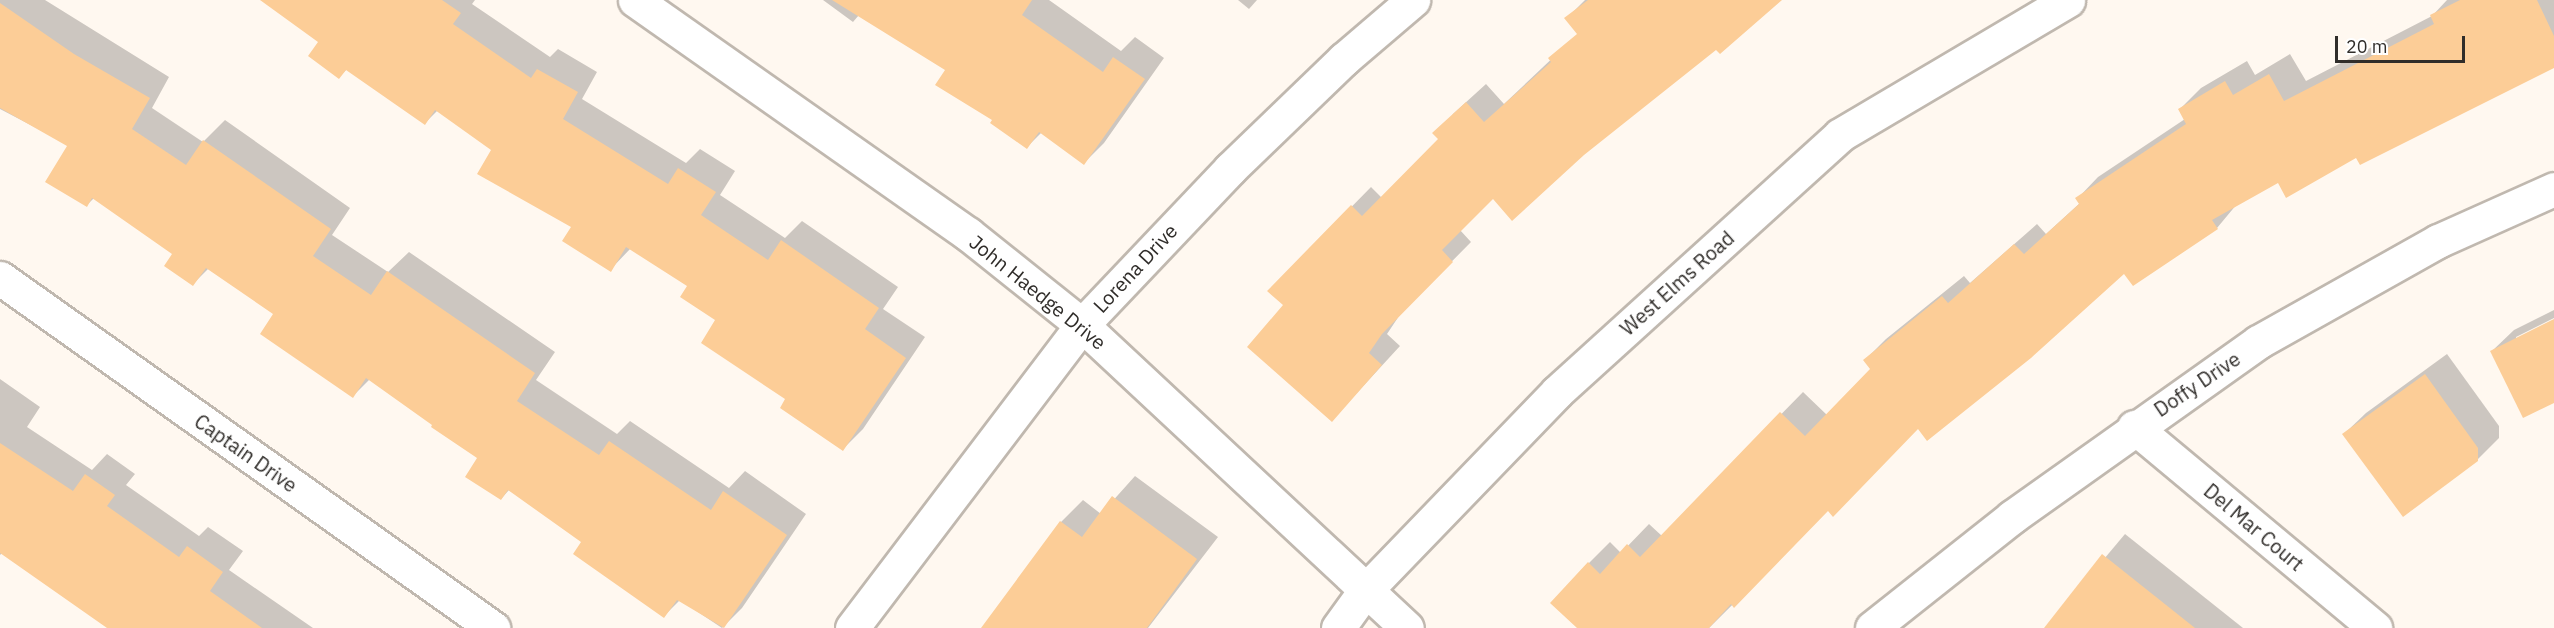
<!DOCTYPE html>
<html>
<head>
<meta charset="utf-8">
<style>
	body { margin:0 }
	#map { position:relative; width:2554px; height:628px; overflow:hidden; background:#fff8f0; font-family:"IBM Plex Sans",sans-serif }
	div>[style] { position:absolute }
	[style*='--x'] { left:calc(var(--x)*1px); top:calc(var(--y)*1px); width:calc(var(--w)*1px); rotate:calc(var(--a)*1deg) }
	.shadow>* { inset:0; background:#0003 }
	.building>* { inset:0; background:#fccd97 }
	.roads { filter:drop-shadow(2px 0 #c0b8af) drop-shadow(-2px 0 #c0b8af) drop-shadow(0 2px #c0b8af) drop-shadow(0 -2px #c0b8af) }
	.street>* { height:33px; margin:-16.5px; padding:0 16.5px; transform-origin:16.5px; border-radius:16.5px; background:#fff }
	.secondary>* { height:33px; margin:-16.5px; padding:0 16.5px; transform-origin:16.5px; border-radius:16.5px; background:#fff }
	span { translate:-50% -50%; white-space:nowrap; text-align:center; line-height:1.15; -webkit-text-stroke:4.5px #fff; paint-order:stroke }
	.street-label { font-size:20px; color:#302d2a }
	.scale { position:absolute; left:2335px; top:36px; width:130px; height:27px; box-sizing:border-box; border:3px solid #302d2a; border-top:0; padding-left:8px; font-size:18px; line-height:21px; white-space:nowrap; color:#302d2a; -webkit-text-stroke:4px #fff; paint-order:stroke }
</style>
</head>
<body>
<div id="map">
	<div class="shadow">
		<div style="clip-path:polygon(0 0,45px 0,169px 77px,152px 108px,203px 142px,225px 120px,350px 208px,332px 235px,388px 272px,409px 252px,555px 352px,536px 380px,617px 434px,630px 421px,729px 488px,745px 471px,806px 514px,742px 608px,722px 628px,680px 600px,664px 616px,583px 541px,509px 490px,501px 499px,479px 458px,434px 424px,370px 379px,353px 396px,276px 313px,209px 268px,193px 284px,174px 253px,94px 198px,87px 205px,69px 145px,0 109px)"></div>
		<div style="clip-path:polygon(263px 0,475px 0,472px 4px,550px 57px,558px 49px,597px 72px,582px 99px,686px 163px,700px 149px,735px 171px,720px 195px,785px 238px,802px 221px,898px 287px,883px 309px,925px 337px,863px 429px,843px 449px,787px 399px,689px 285px,631px 248px,610px 270px,573px 227px,493px 149px,438px 110px,425px 123px,347px 69px,339px 77px,320px 42px)"></div>
		<div style="clip-path:polygon(823px 0,1049px 0,1121px 51px,1135px 37px,1164px 58px,1104px 143px,1084px 163px,1042px 132px,1027px 147px,947px 69px,859px 15px,853px 22px)"></div>
		<div style="clip-path:polygon(1238px 0,1257px 0,1249px 9px)"></div>
		<div style="clip-path:polygon(1585px 0,1779px 0,1717px 47px,1493px 197px,1460px 230px,1471px 242px,1401px 313px,1387px 334px,1400px 346px,1332px 420px,1285px 305px,1269px 291px,1371px 187px,1382px 198px,1440px 139px,1453px 114px,1486px 84px,1504px 104px,1578px 34px,1566px 19px)"></div>
		<div style="clip-path:polygon(2447px 0,2554px 0,2554px 67px,2357px 156px,2278px 181px,2237px 204px,2217px 228px,2125px 271px,1918px 427px,1828px 510px,1709px 628px,1579px 628px,1589px 563px,1610px 542px,1621px 553px,1649px 524px,1662px 536px,1803px 392px,1827px 415px,1872px 369px,1865px 360px,1886px 339px,1964px 276px,1970px 283px,2037px 224px,2046px 234px,2080px 203px,2077px 199px,2098px 177px,2185px 119px,2180px 109px,2201px 88px,2247px 61px,2255px 75px,2290px 54px,2306px 81px,2432px 16px)"></div>
		<div style="clip-path:polygon(2554px 310px,2554px 318px,2516px 337px,2516px 340px,2554px 321px,2554px 401px,2492px 351px,2514px 330px)"></div>
		<div style="clip-path:polygon(2447px 354px,2499px 426px,2499px 438px,2477px 460px,2344px 434px,2366px 413px)"></div>
		<div style="clip-path:polygon(0 379px,40px 407px,27px 427px,92px 470px,107px 454px,135px 474px,126px 485px,199px 536px,208px 527px,243px 551px,229px 570px,313px 628px,110px 628px,2px 553px,0 555px)"></div>
		<div style="clip-path:polygon(1135px 476px,1218px 537px,1148px 628px,1003px 628px,990px 618px,1061px 522px,1083px 500px,1101px 514px)"></div>
		<div style="clip-path:polygon(2125px 534px,2243px 628px,2046px 628px)"></div>
	</div>
	<div class="building">
		<div style="clip-path:polygon(260px 0,442px 0,461px 13px,453px 24px,531px 78px,537px 69px,578px 92px,563px 119px,668px 184px,678px 168px,716px 192px,701px 215px,768px 260px,781px 240px,879px 308px,865px 329px,906px 358px,843px 451px,780px 408px,785px 399px,701px 343px,715px 320px,680px 297px,687px 286px,626px 247px,611px 272px,562px 241px,571px 227px,477px 174px,491px 150px,435px 110px,425px 125px,346px 70px,339px 79px,308px 56px,318px 42px)"></div>
		<div style="clip-path:polygon(832px 0,1032px 0,1022px 15px,1103px 72px,1113px 57px,1145px 79px,1084px 165px,1039px 132px,1027px 149px,990px 123px,992px 120px,935px 85px,945px 70px)"></div>
		<div style="clip-path:polygon(1588px 0,1782px 0,1720px 54px,1716px 50px,1584px 155px,1512px 221px,1493px 199px,1442px 250px,1453px 262px,1382px 334px,1369px 353px,1382px 365px,1332px 422px,1247px 347px,1283px 305px,1267px 291px,1351px 205px,1362px 216px,1438px 139px,1432px 133px,1466px 102px,1484px 122px,1551px 62px,1548px 58px,1577px 34px,1564px 18px)"></div>
		<div style="clip-path:polygon(2460px 0,2537px 0,2554px 36px,2554px 68px,2360px 165px,2356px 158px,2286px 198px,2278px 183px,2212px 220px,2218px 229px,2133px 286px,2124px 274px,2031px 358px,1927px 441px,1918px 429px,1833px 517px,1828px 511px,1734px 608px,1731px 604px,1709px 628px,1577px 628px,1550px 603px,1588px 562px,1600px 574px,1627px 544px,1640px 557px,1780px 412px,1805px 436px,1870px 369px,1863px 360px,1942px 296px,1948px 303px,2014px 244px,2024px 254px,2079px 204px,2075px 198px,2186px 124px,2178px 109px,2225px 81px,2233px 95px,2269px 74px,2284px 101px,2434px 24px,2430px 15px)"></div>
		<div style="clip-path:polygon(0 3px,74px 54px,150px 98px,132px 129px,186px 165px,203px 140px,331px 229px,313px 256px,371px 295px,387px 271px,535px 373px,517px 401px,599px 455px,609px 441px,711px 510px,723px 491px,787px 535px,724px 628px,677px 600px,664px 618px,573px 554px,581px 542px,508px 490px,501px 500px,465px 477px,477px 458px,431px 427px,432px 425px,366px 378px,353px 398px,260px 334px,273px 314px,206px 268px,193px 286px,164px 266px,172px 254px,92px 198px,87px 207px,45px 182px,67px 146px,0 108px)"></div>
		<div style="clip-path:polygon(2554px 319px,2554px 403px,2523px 418px,2490px 351px)"></div>
		<div style="clip-path:polygon(2425px 374px,2478px 448px,2478px 461px,2403px 517px,2342px 434px)"></div>
		<div style="clip-path:polygon(0 443px,73px 491px,85px 474px,115px 495px,107px 506px,179px 557px,187px 546px,223px 572px,210px 591px,262px 628px,107px 628px,0 553px)"></div>
		<div style="clip-path:polygon(1112px 496px,1197px 559px,1147px 628px,981px 628px,1060px 521px,1082px 537px)"></div>
		<div style="clip-path:polygon(2102px 554px,2195px 628px,2044px 628px)"></div>
	</div>
	<div class="roads">
		<div class="street">
			<div style="--x:635;--y:0;--w:407;--a:35.1"></div>
			<div style="--x:968;--y:234;--w:146;--a:38.6"></div>
			<div style="--x:1082;--y:325;--w:444;--a:43"></div>
			<div style="--x:0;--y:278;--w:605;--a:35.37"></div>
			<div style="--x:2134;--y:427;--w:314;--a:39.8"></div>
			<div style="--x:852;--y:628;--w:380;--a:-52.8"></div>
			<div style="--x:1082;--y:325;--w:215;--a:-46.5"></div>
			<div style="--x:1230;--y:169;--w:158;--a:-44"></div>
			<div style="--x:1344;--y:59;--w:91;--a:-40.5"></div>
			<div style="--x:1872;--y:628;--w:179;--a:-38.4"></div>
			<div style="--x:2012;--y:517;--w:302;--a:-35.4"></div>
			<div style="--x:2258;--y:342;--w:206;--a:-29.3"></div>
			<div style="--x:2438;--y:241;--w:127;--a:-24.1"></div>
		</div>
		<div class="secondary">
			<div style="--x:1338;--y:628;--w:44;--a:-54.2"></div>
			<div style="--x:1364;--y:592;--w:278;--a:-46"></div>
			<div style="--x:1557;--y:392;--w:382;--a:-42.2"></div>
			<div style="--x:1840;--y:135;--w:265;--a:-30.6"></div>
		</div>
	</div>
	<div class="street-label">
		<span style="left:1135px;top:268px;rotate:-47deg">Lorena Drive</span>
		<span style="left:1677px;top:283px;rotate:-42deg">West Elms Road</span>
		<span style="left:1038px;top:292px;rotate:39deg">John Haedge Drive</span>
		<span style="left:2197px;top:384px;rotate:-34deg">Doffy Drive</span>
		<span style="left:246px;top:453px;rotate:35deg">Captain Drive</span>
		<span style="left:2254px;top:527px;rotate:40deg">Del Mar Court</span>
	</div>
	<div class="scale">20 m</div>
</div>
</body>
</html>
